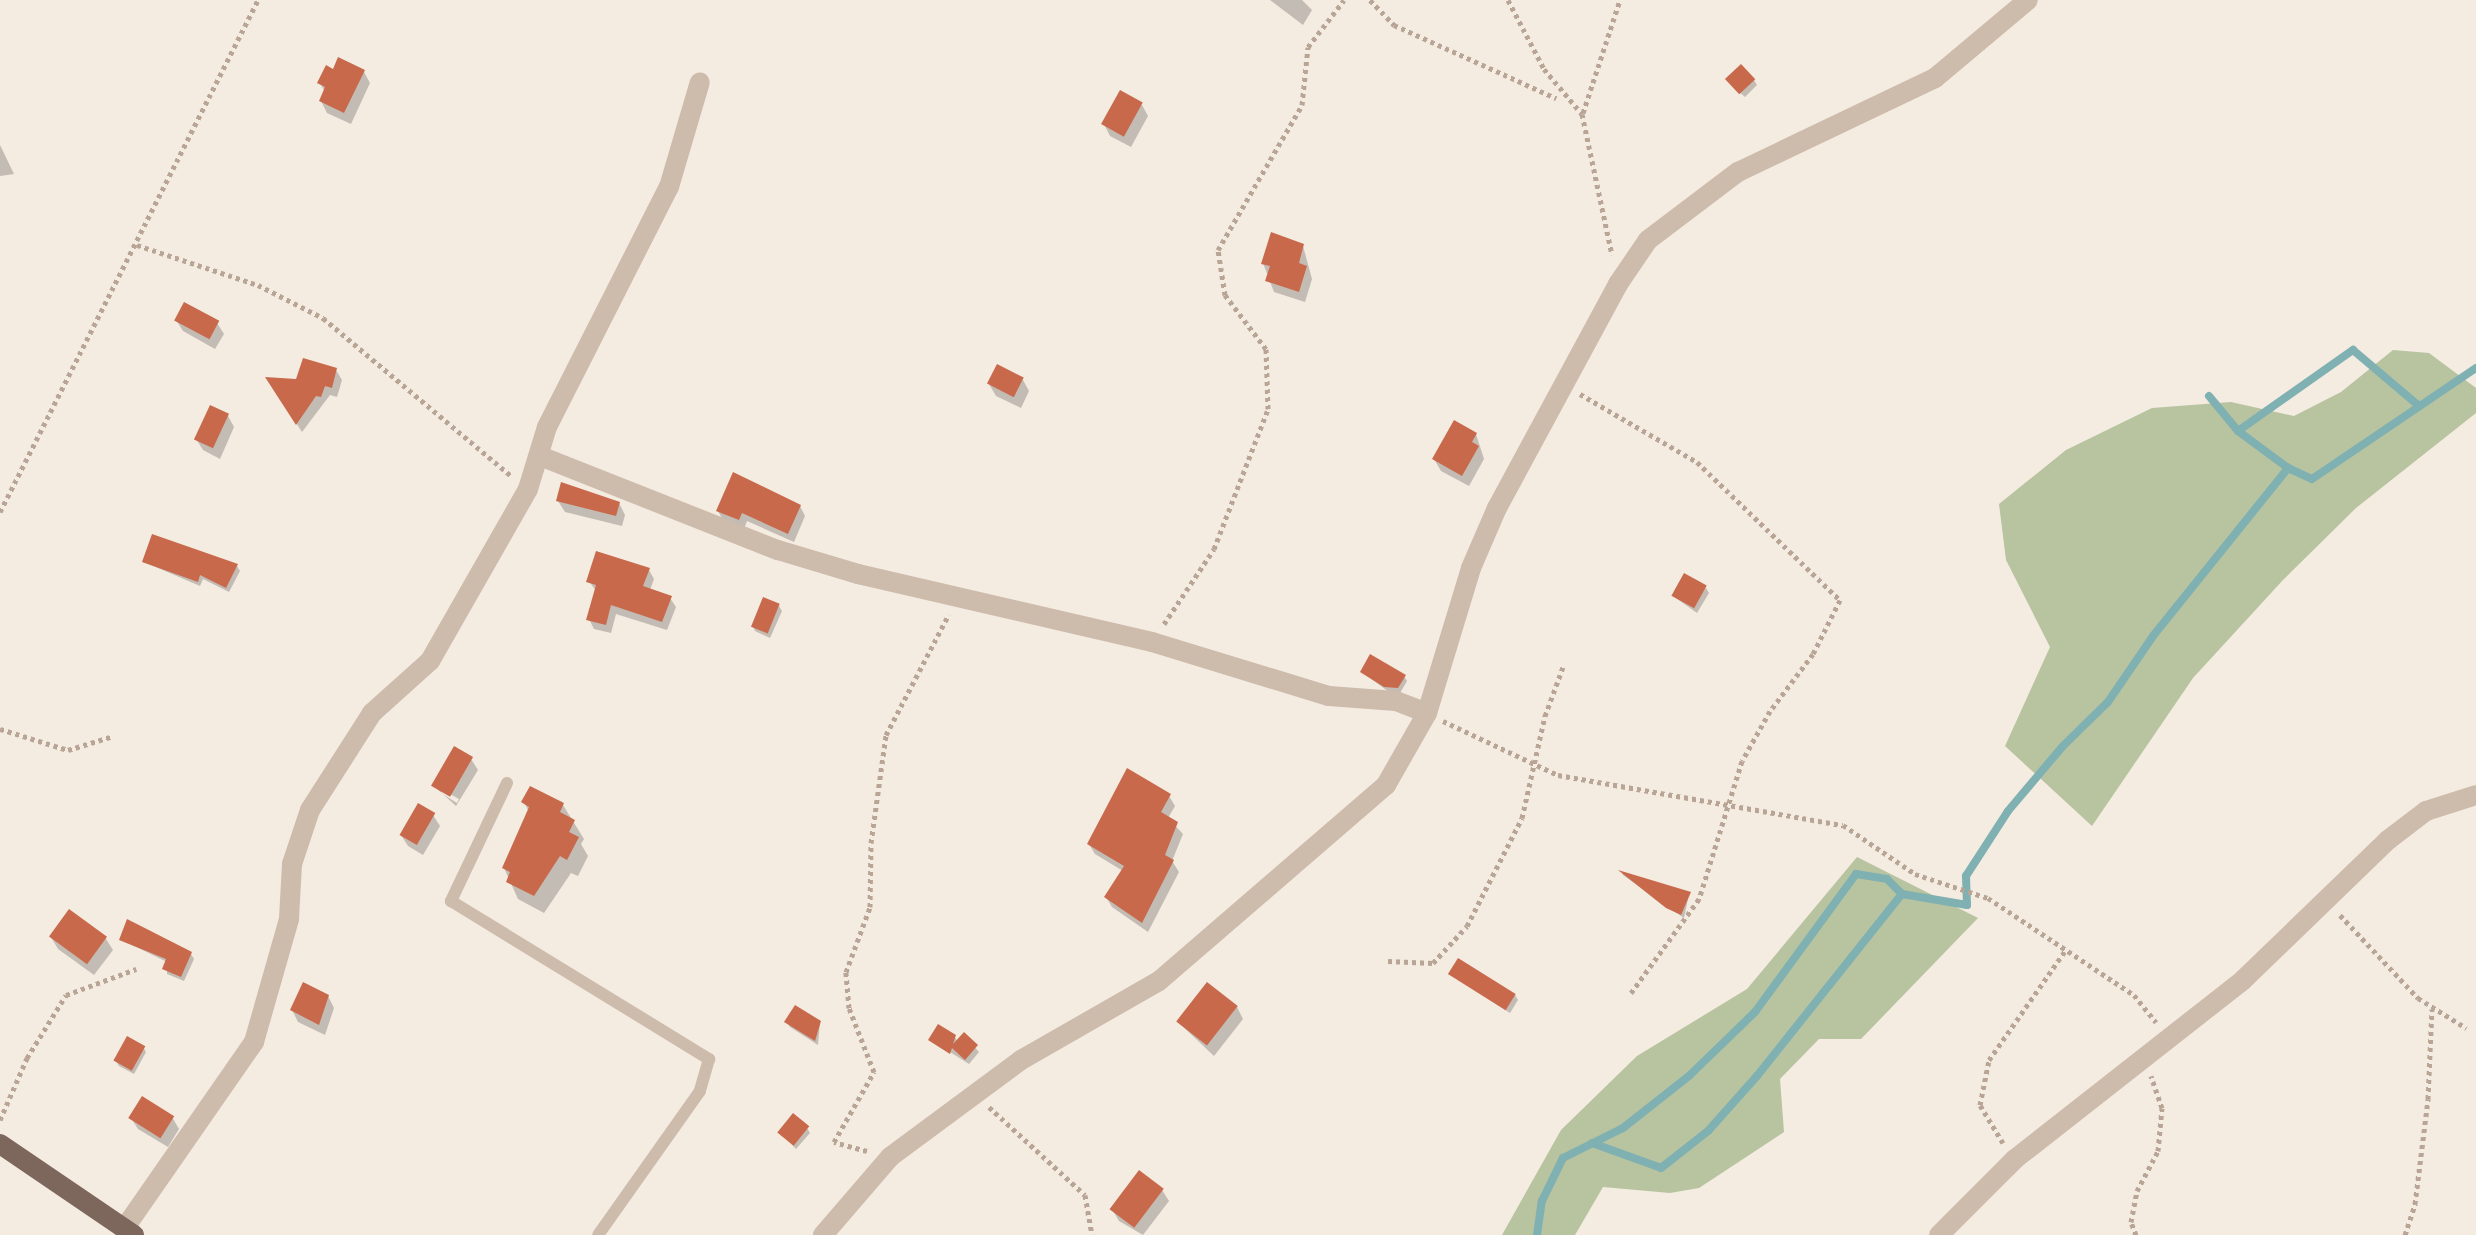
<!DOCTYPE html>
<html>
<head>
<meta charset="utf-8">
<style>
	body { margin:0 }
	#map { position:relative; width:2476px; height:1235px; overflow:hidden; background:#f4ebe1; font-family:Raleway,sans-serif }
	div>[style] { position:absolute }
	[style*='--x'] { left:calc(var(--x)*1px); top:calc(var(--y)*1px); width:calc(var(--w)*1px); rotate:calc(var(--a)*1deg) }
	.green>* { inset:0; background:#b8c4a0 }
	.shadow>* { inset:0; background:#0003 }
	.stream>* { height:8px; margin:-4px; padding:0 4px; transform-origin:4px; border-radius:4px; background:#7fb0b2 }
	.building>* { inset:0; background:#c8694b; transform-origin:0 0 }
	.path>* { height:5px; margin-top:-2.5px; transform-origin:0; background:repeating-linear-gradient(90deg,#b9a596 0 4px,transparent 0 8px) }
	.service>* { height:12px; margin:-6px; padding:0 6px; transform-origin:6px; border-radius:6px; background:#cdbbac }
	.minor>* { height:20px; margin:-10px; padding:0 10px; transform-origin:10px; border-radius:10px; background:#cdbbac }
	.primary>* { height:20px; margin:-10px; padding:0 10px; transform-origin:10px; border-radius:10px; background:#7d675c }
	span { translate:-50% -50%; white-space:nowrap; text-align:center; line-height:1.15; -webkit-text-stroke:6px #fbf5ee; paint-order:stroke }
</style>
</head>
<body>
<div id="map">
	<div class="green">
		<div style="clip-path:polygon(2393px 350px,2429px 353px,2476px 388px,2476px 413px,2356px 508px,2283px 580px,2193px 678px,2092px 826px,2005px 746px,2050px 647px,2006px 560px,1999px 504px,2066px 450px,2152px 408px,2231px 402px,2294px 416px,2341px 392px)"></div>
		<div style="clip-path:polygon(1857px 857px,1978px 918px,1861px 1039px,1819px 1039px,1780px 1079px,1784px 1132px,1699px 1188px,1670px 1193px,1603px 1187px,1575px 1235px,1502px 1235px,1561px 1130px,1637px 1056px,1747px 989px)"></div>
	</div>
	<div class="shadow">
		<div style="clip-path:polygon(1270px 0,1302px 0,1312px 10px,1303px 25px)"></div>
		<div style="clip-path:polygon(334px 71px,364px 72px,370px 83px,351px 124px,327px 113px,321px 101px,325px 92px,320px 83px)"></div>
		<div style="clip-path:polygon(1754px 80px,1757px 85px,1745px 97px,1731px 85px)"></div>
		<div style="clip-path:polygon(1142px 105px,1148px 116px,1131px 147px,1110px 136px,1104px 124px)"></div>
		<div style="clip-path:polygon(0 145px,14px 174px,0 176px)"></div>
		<div style="clip-path:polygon(1303px 246px,1312px 279px,1305px 302px,1274px 292px,1263px 263px)"></div>
		<div style="clip-path:polygon(176px 320px,217px 323px,224px 334px,215px 349px,183px 331px)"></div>
		<div style="clip-path:polygon(336px 370px,342px 380px,337px 397px,330px 395px,302px 432px,273px 387px)"></div>
		<div style="clip-path:polygon(1023px 380px,1029px 391px,1021px 408px,996px 396px,989px 384px)"></div>
		<div style="clip-path:polygon(228px 416px,234px 427px,220px 459px,203px 450px,196px 439px)"></div>
		<div style="clip-path:polygon(1476px 434px,1484px 459px,1469px 486px,1441px 471px,1434px 459px)"></div>
		<div style="clip-path:polygon(558px 501px,619px 503px,625px 515px,622px 526px,565px 512px)"></div>
		<div style="clip-path:polygon(800px 506px,805px 516px,794px 542px,747px 521px,744px 529px,723px 520px,718px 511px)"></div>
		<div style="clip-path:polygon(144px 562px,237px 566px,240px 571px,229px 592px,203px 579px,200px 586px)"></div>
		<div style="clip-path:polygon(649px 570px,654px 579px,650px 590px,670px 598px,676px 607px,667px 630px,616px 614px,611px 633px,594px 629px,589px 619px,596px 591px,589px 581px)"></div>
		<div style="clip-path:polygon(1706px 588px,1709px 593px,1697px 613px,1673px 596px)"></div>
		<div style="clip-path:polygon(779px 606px,782px 611px,770px 638px,755px 631px,753px 626px)"></div>
		<div style="clip-path:polygon(1362px 672px,1404px 676px,1407px 681px,1400px 693px,1389px 692px)"></div>
		<div style="clip-path:polygon(evenodd,471px 759px,478px 770px,456px 806px,434px 786px,471px 759px,441px 789px,459px 799px,457px 803px,441px 793px,441px 789px)"></div>
		<div style="clip-path:polygon(1169px 796px,1175px 806px,1168px 818px,1183px 834px,1172px 861px,1179px 872px,1148px 932px,1112px 907px,1106px 897px,1123px 871px,1095px 854px,1089px 844px)"></div>
		<div style="clip-path:polygon(524px 802px,563px 805px,584px 839px,581px 844px,588px 856px,578px 876px,571px 873px,544px 913px,518px 899px,504px 868px,529px 812px)"></div>
		<div style="clip-path:polygon(433px 815px,440px 826px,423px 855px,408px 846px,401px 835px)"></div>
		<div style="clip-path:polygon(1622px 873px,1689px 894px,1684px 918px,1623px 875px)"></div>
		<div style="clip-path:polygon(69px 912px,106px 939px,113px 950px,94px 975px,58px 949px,51px 937px)"></div>
		<div style="clip-path:polygon(122px 940px,191px 954px,194px 959px,184px 981px,167px 974px,167px 962px)"></div>
		<div style="clip-path:polygon(1450px 974px,1515px 995px,1518px 1000px,1510px 1013px)"></div>
		<div style="clip-path:polygon(328px 996px,334px 1008px,325px 1035px,298px 1022px,292px 1010px)"></div>
		<div style="clip-path:polygon(1237px 1007px,1243px 1019px,1214px 1056px,1178px 1022px)"></div>
		<div style="clip-path:polygon(787px 1022px,820px 1022px,818px 1045px,790px 1027px)"></div>
		<div style="clip-path:polygon(964px 1035px,979px 1052px,969px 1064px,931px 1040px,954px 1036px,958px 1042px)"></div>
		<div style="clip-path:polygon(143px 1047px,146px 1052px,134px 1074px,119px 1066px,116px 1061px)"></div>
		<div style="clip-path:polygon(172px 1117px,179px 1129px,168px 1147px,138px 1129px,131px 1118px)"></div>
		<div style="clip-path:polygon(807px 1128px,810px 1133px,796px 1149px,780px 1132px)"></div>
		<div style="clip-path:polygon(1162px 1190px,1169px 1201px,1143px 1235px,1119px 1221px,1112px 1209px)"></div>
	</div>
	<div class="stream">
		<div style="--x:2209;--y:396;--w:45;--a:50.4"></div>
		<div style="--x:2238;--y:431;--w:62;--a:36.5"></div>
		<div style="--x:2238;--y:431;--w:141;--a:-35.2"></div>
		<div style="--x:2353;--y:350;--w:87;--a:40.3"></div>
		<div style="--x:1592;--y:1143;--w:73;--a:19.9"></div>
		<div style="--x:1661;--y:1168;--w:60;--a:-38.2"></div>
		<div style="--x:1708;--y:1131;--w:74;--a:-48.3"></div>
		<div style="--x:1757;--y:1076;--w:233;--a:-51.5"></div>
		<div style="--x:1902;--y:894;--w:66;--a:9.6"></div>
		<div style="--x:1967;--y:905;--w:29;--a:-92"></div>
		<div style="--x:1966;--y:876;--w:77;--a:-57.1"></div>
		<div style="--x:2008;--y:811;--w:84;--a:-49.8"></div>
		<div style="--x:2062;--y:747;--w:64;--a:-44.4"></div>
		<div style="--x:2108;--y:702;--w:80;--a:-55.7"></div>
		<div style="--x:2153;--y:636;--w:216;--a:-51.2"></div>
		<div style="--x:2288;--y:468;--w:26;--a:25"></div>
		<div style="--x:2312;--y:479;--w:198;--a:-34.1"></div>
		<div style="--x:1537;--y:1235;--w:34;--a:-82"></div>
		<div style="--x:1542;--y:1201;--w:48;--a:-64"></div>
		<div style="--x:1563;--y:1158;--w:67;--a:-26.6"></div>
		<div style="--x:1623;--y:1128;--w:85;--a:-38.3"></div>
		<div style="--x:1690;--y:1075;--w:91;--a:-44.1"></div>
		<div style="--x:1755;--y:1012;--w:171;--a:-53.8"></div>
		<div style="--x:1856;--y:874;--w:31;--a:9"></div>
		<div style="--x:1887;--y:879;--w:21;--a:45"></div>
	</div>
	<div class="building">
		<div style="clip-path:polygon(338px 57px,365px 70px,344px 113px,319px 101px,325px 87px,317px 83px,326px 65px,333px 69px)"></div>
		<div style="left:1741px;top:64px;width:21px;height:22px;rotate:47deg"></div>
		<div style="left:1120px;top:90px;width:26px;height:39px;rotate:29deg"></div>
		<div style="clip-path:polygon(1271px 232px,1304px 244px,1299px 263px,1307px 266px,1299px 292px,1265px 281px,1270px 266px,1261px 264px)"></div>
		<div style="left:184px;top:302px;width:40px;height:21px;rotate:28deg"></div>
		<div style="clip-path:polygon(303px 358px,337px 368px,332px 388px,325px 386px,321px 397px,316px 396px,296px 425px,265px 377px,296px 379px)"></div>
		<div style="left:997px;top:364px;width:30px;height:22px;rotate:27deg"></div>
		<div style="left:210px;top:405px;width:21px;height:38px;rotate:25deg"></div>
		<div style="clip-path:polygon(1454px 420px,1477px 433px,1472px 442px,1479px 446px,1462px 476px,1432px 459px)"></div>
		<div style="clip-path:polygon(733px 472px,801px 505px,788px 534px,742px 513px,739px 520px,716px 511px)"></div>
		<div style="clip-path:polygon(561px 482px,620px 502px,616px 516px,556px 501px)"></div>
		<div style="clip-path:polygon(152px 534px,238px 564px,226px 588px,200px 575px,198px 582px,142px 562px)"></div>
		<div style="clip-path:polygon(596px 551px,650px 568px,643px 586px,672px 596px,662px 622px,611px 605px,606px 625px,586px 620px,596px 585px,586px 582px)"></div>
		<div style="left:1684px;top:573px;width:26px;height:26px;rotate:29deg"></div>
		<div style="left:763px;top:597px;width:18px;height:32px;rotate:22deg"></div>
		<div style="clip-path:polygon(1370px 654px,1406px 675px,1398px 688px,1384px 687px,1360px 672px)"></div>
		<div style="left:454px;top:746px;width:22px;height:46px;rotate:30deg"></div>
		<div style="clip-path:polygon(1127px 768px,1171px 794px,1161px 812px,1178px 822px,1165px 855px,1174px 860px,1142px 923px,1104px 897px,1124px 866px,1087px 844px)"></div>
		<div style="clip-path:polygon(530px 786px,564px 803px,560px 812px,575px 820px,569px 832px,579px 837px,567px 860px,560px 856px,534px 896px,506px 882px,510px 872px,502px 868px,529px 807px,521px 802px)"></div>
		<div style="left:418px;top:803px;width:20px;height:37px;rotate:30deg"></div>
		<div style="clip-path:polygon(1618px 870px,1691px 892px,1681px 915px,1666px 908px)"></div>
		<div style="left:69px;top:909px;width:47px;height:34px;rotate:36deg"></div>
		<div style="clip-path:polygon(127px 919px,192px 952px,181px 977px,162px 969px,166px 959px,119px 940px)"></div>
		<div style="left:1458px;top:958px;width:68px;height:19px;rotate:32deg"></div>
		<div style="clip-path:polygon(303px 982px,329px 995px,319px 1025px,290px 1010px)"></div>
		<div style="left:1207px;top:982px;width:39px;height:50px;rotate:38deg"></div>
		<div style="clip-path:polygon(795px 1005px,821px 1021px,815px 1041px,784px 1022px)"></div>
		<div style="clip-path:polygon(938px 1024px,956px 1035px,953px 1044px,964px 1032px,978px 1045px,965px 1060px,952px 1048px,950px 1054px,928px 1040px)"></div>
		<div style="left:127px;top:1036px;width:21px;height:28px;rotate:29deg"></div>
		<div style="left:142px;top:1096px;width:38px;height:26px;rotate:32deg"></div>
		<div style="left:793px;top:1113px;width:21px;height:25px;rotate:39deg"></div>
		<div style="left:1139px;top:1170px;width:31px;height:49px;rotate:37deg"></div>
	</div>
	<div class="path">
		<div style="--x:1370;--y:0;--w:35;--a:46"></div>
		<div style="--x:1394;--y:25;--w:178;--a:24.3"></div>
		<div style="--x:1508;--y:0;--w:78;--a:62.4"></div>
		<div style="--x:1544;--y:69;--w:59;--a:49.8"></div>
		<div style="--x:1582;--y:114;--w:144;--a:78"></div>
		<div style="--x:1583;--y:113;--w:119;--a:-71.9"></div>
		<div style="--x:137;--y:245;--w:127;--a:18.3"></div>
		<div style="--x:258;--y:285;--w:73;--a:26.9"></div>
		<div style="--x:323;--y:318;--w:246;--a:40"></div>
		<div style="--x:1580;--y:394;--w:135;--a:30.2"></div>
		<div style="--x:1697;--y:462;--w:199;--a:44"></div>
		<div style="--x:1840;--y:600;--w:60;--a:116.6"></div>
		<div style="--x:1813;--y:654;--w:71;--a:127"></div>
		<div style="--x:1770;--y:711;--w:57;--a:119.2"></div>
		<div style="--x:1742;--y:761;--w:145;--a:107.3"></div>
		<div style="--x:1699;--y:899;--w:116;--a:125.9"></div>
		<div style="--x:0;--y:512;--w:573;--a:-63.26"></div>
		<div style="--x:1164;--y:624;--w:90;--a:-56.3"></div>
		<div style="--x:1214;--y:549;--w:150;--a:-68.9"></div>
		<div style="--x:1268;--y:409;--w:60;--a:-91.9"></div>
		<div style="--x:1266;--y:349;--w:68;--a:-127.2"></div>
		<div style="--x:1225;--y:295;--w:46;--a:-98.8"></div>
		<div style="--x:1218;--y:250;--w:168;--a:-59.9"></div>
		<div style="--x:1302;--y:105;--w:58;--a:-84.1"></div>
		<div style="--x:1308;--y:47;--w:59;--a:-52.5"></div>
		<div style="--x:1443;--y:721;--w:127;--a:25.2"></div>
		<div style="--x:1558;--y:775;--w:289;--a:10"></div>
		<div style="--x:1843;--y:825;--w:87;--a:34.2"></div>
		<div style="--x:1915;--y:874;--w:77;--a:18.2"></div>
		<div style="--x:1988;--y:898;--w:175;--a:33.6"></div>
		<div style="--x:2134;--y:995;--w:35;--a:51"></div>
		<div style="--x:0;--y:729;--w:71;--a:17.2"></div>
		<div style="--x:68;--y:750;--w:47;--a:-17.3"></div>
		<div style="--x:2340;--y:915;--w:114;--a:46.8"></div>
		<div style="--x:2418;--y:998;--w:57;--a:32"></div>
		<div style="--x:1388;--y:961;--w:45;--a:2.5"></div>
		<div style="--x:1433;--y:963;--w:50;--a:-47.4"></div>
		<div style="--x:1467;--y:926;--w:121;--a:-63"></div>
		<div style="--x:1522;--y:818;--w:105;--a:-77.3"></div>
		<div style="--x:1545;--y:716;--w:52;--a:-69.8"></div>
		<div style="--x:989;--y:1107;--w:130;--a:42.5"></div>
		<div style="--x:1085;--y:1195;--w:41;--a:80.1"></div>
		<div style="--x:0;--y:1120;--w:68;--a:-66.5"></div>
		<div style="--x:27;--y:1058;--w:74;--a:-58.2"></div>
		<div style="--x:66;--y:995;--w:75;--a:-20.4"></div>
		<div style="--x:2003;--y:1143;--w:44;--a:-121.2"></div>
		<div style="--x:1980;--y:1105;--w:46;--a:-78.7"></div>
		<div style="--x:1989;--y:1060;--w:133;--a:-55.1"></div>
		<div style="--x:867;--y:1151;--w:34;--a:-165"></div>
		<div style="--x:834;--y:1142;--w:81;--a:-60.3"></div>
		<div style="--x:874;--y:1072;--w:69;--a:-111.3"></div>
		<div style="--x:849;--y:1008;--w:36;--a:-95"></div>
		<div style="--x:846;--y:972;--w:69;--a:-69.7"></div>
		<div style="--x:870;--y:907;--w:64;--a:-89.1"></div>
		<div style="--x:871;--y:843;--w:109;--a:-82.1"></div>
		<div style="--x:886;--y:735;--w:136;--a:-62.5"></div>
		<div style="--x:2136;--y:1235;--w:14;--a:-111"></div>
		<div style="--x:2131;--y:1222;--w:32;--a:-79"></div>
		<div style="--x:2137;--y:1191;--w:45;--a:-62.3"></div>
		<div style="--x:2158;--y:1151;--w:43;--a:-84.7"></div>
		<div style="--x:2162;--y:1108;--w:34;--a:-109"></div>
		<div style="--x:2405;--y:1235;--w:33;--a:-72"></div>
		<div style="--x:2415;--y:1204;--w:106;--a:-82.9"></div>
		<div style="--x:2428;--y:1099;--w:90;--a:-87.5"></div>
	</div>
	<div class="service">
		<div style="--x:507;--y:783;--w:131;--a:115.4"></div>
		<div style="--x:451;--y:901;--w:303;--a:31.5"></div>
		<div style="--x:709;--y:1059;--w:33;--a:106"></div>
		<div style="--x:700;--y:1091;--w:176;--a:125.3"></div>
	</div>
	<div class="minor">
		<div style="--x:540;--y:456;--w:256;--a:21.6"></div>
		<div style="--x:778;--y:550;--w:84;--a:16.7"></div>
		<div style="--x:858;--y:574;--w:302;--a:13"></div>
		<div style="--x:1152;--y:642;--w:185;--a:17"></div>
		<div style="--x:1329;--y:696;--w:67;--a:4.3"></div>
		<div style="--x:1396;--y:701;--w:33;--a:21"></div>
		<div style="--x:124;--y:1229;--w:228;--a:-55.2"></div>
		<div style="--x:254;--y:1042;--w:128;--a:-74.1"></div>
		<div style="--x:289;--y:919;--w:55;--a:-86.9"></div>
		<div style="--x:292;--y:864;--w:57;--a:-71.6"></div>
		<div style="--x:310;--y:810;--w:115;--a:-57.4"></div>
		<div style="--x:372;--y:713;--w:78;--a:-41.9"></div>
		<div style="--x:430;--y:661;--w:198;--a:-60.3"></div>
		<div style="--x:528;--y:489;--w:65;--a:-73"></div>
		<div style="--x:547;--y:427;--w:269;--a:-63.1"></div>
		<div style="--x:669;--y:187;--w:109;--a:-73.6"></div>
		<div style="--x:823;--y:1235;--w:103;--a:-49.3"></div>
		<div style="--x:890;--y:1157;--w:163;--a:-36.5"></div>
		<div style="--x:1021;--y:1060;--w:159;--a:-29.8"></div>
		<div style="--x:1159;--y:981;--w:300;--a:-40.8"></div>
		<div style="--x:1386;--y:785;--w:83;--a:-60.3"></div>
		<div style="--x:1427;--y:713;--w:152;--a:-73.1"></div>
		<div style="--x:1471;--y:568;--w:65;--a:-66.6"></div>
		<div style="--x:1497;--y:508;--w:255;--a:-61.6"></div>
		<div style="--x:1618;--y:284;--w:53;--a:-55.7"></div>
		<div style="--x:1648;--y:240;--w:113;--a:-37.1"></div>
		<div style="--x:1738;--y:172;--w:218;--a:-25.5"></div>
		<div style="--x:1935;--y:78;--w:121;--a:-40"></div>
		<div style="--x:1939;--y:1235;--w:107;--a:-45"></div>
		<div style="--x:2015;--y:1159;--w:290;--a:-38.1"></div>
		<div style="--x:2243;--y:980;--w:202;--a:-44"></div>
		<div style="--x:2388;--y:840;--w:48;--a:-37.3"></div>
		<div style="--x:2426;--y:811;--w:52;--a:-17.7"></div>
	</div>
	<div class="primary">
		<div style="--x:0;--y:1144;--w:162;--a:34.2"></div>
	</div>
</div>
</body>
</html>
